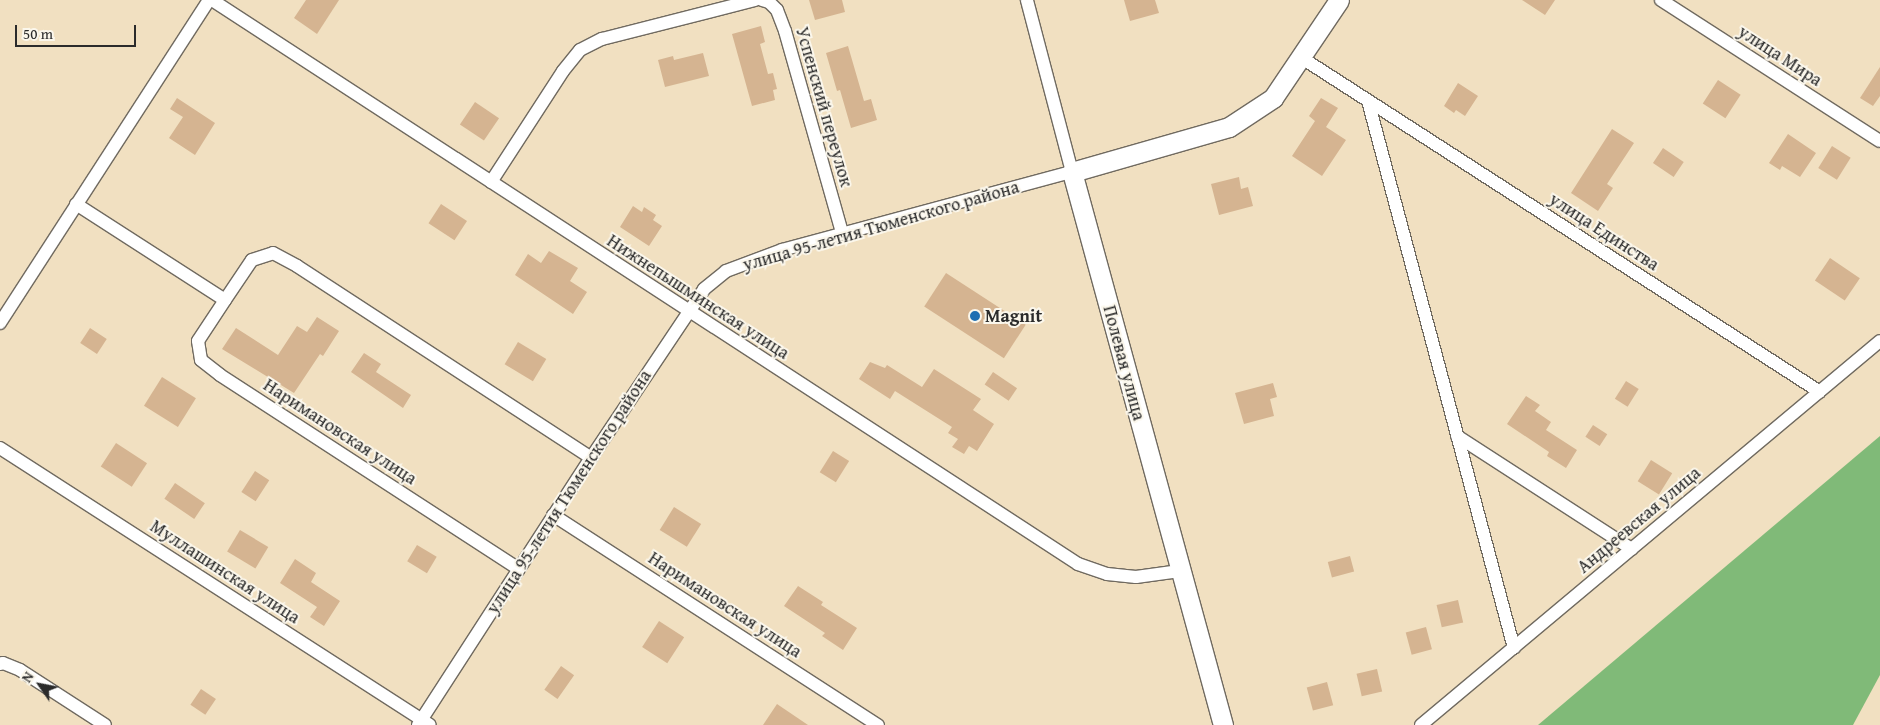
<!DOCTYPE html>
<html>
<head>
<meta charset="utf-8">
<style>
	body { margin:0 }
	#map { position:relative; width:1880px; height:725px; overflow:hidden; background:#f1e0c1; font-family:"Gentium Book Plus",serif }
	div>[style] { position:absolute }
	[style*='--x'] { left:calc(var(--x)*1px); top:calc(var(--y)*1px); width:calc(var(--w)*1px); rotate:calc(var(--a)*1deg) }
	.forest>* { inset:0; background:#80ba78 }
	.building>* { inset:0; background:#d5b491; transform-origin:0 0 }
	.roads { filter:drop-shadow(1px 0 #706a60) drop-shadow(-1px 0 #706a60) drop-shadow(0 1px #706a60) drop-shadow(0 -1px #706a60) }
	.street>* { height:12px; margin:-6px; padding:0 6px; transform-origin:6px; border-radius:6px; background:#fff }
	.secondary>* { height:19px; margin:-9.5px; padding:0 9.5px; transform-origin:9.5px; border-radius:9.5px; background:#fff }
	.dots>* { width:14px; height:14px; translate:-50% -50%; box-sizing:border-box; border:2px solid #fbf7ec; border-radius:50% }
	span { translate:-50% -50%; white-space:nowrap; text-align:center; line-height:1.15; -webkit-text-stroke:4px #fbf7ec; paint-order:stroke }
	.street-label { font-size:18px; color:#2b2b2b }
	.poi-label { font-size:18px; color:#2b2b2b; font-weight:700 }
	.left { translate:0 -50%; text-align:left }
	.north { position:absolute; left:15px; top:660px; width:50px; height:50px; -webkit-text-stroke:4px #fbf7ec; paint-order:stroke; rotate:303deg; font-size:14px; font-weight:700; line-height:20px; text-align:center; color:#2b2b2b }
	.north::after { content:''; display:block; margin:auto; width:18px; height:22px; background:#2b2b2b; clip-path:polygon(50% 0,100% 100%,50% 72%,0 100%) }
	.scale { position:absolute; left:15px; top:25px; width:121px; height:22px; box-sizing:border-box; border:2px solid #2b2b2b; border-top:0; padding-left:6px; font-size:15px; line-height:18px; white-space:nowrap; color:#2b2b2b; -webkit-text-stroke:4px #fbf7ec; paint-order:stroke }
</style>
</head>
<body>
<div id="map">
	<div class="forest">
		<div style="clip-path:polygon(1880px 436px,1880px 675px,1853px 725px,1538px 725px)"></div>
	</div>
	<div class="building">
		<div style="clip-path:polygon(306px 0,339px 0,317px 34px,294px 18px)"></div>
		<div style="clip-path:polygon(809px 0,842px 0,845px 12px,815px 20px)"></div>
		<div style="clip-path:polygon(1124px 0,1155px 0,1159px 13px,1130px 21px)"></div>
		<div style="clip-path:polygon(1522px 0,1555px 0,1545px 15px)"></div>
		<div style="clip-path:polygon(761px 26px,765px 42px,760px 44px,768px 74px,773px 73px,777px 89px,773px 90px,775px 100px,752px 106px,732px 34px)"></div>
		<div style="clip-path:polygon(848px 46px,864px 101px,871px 99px,877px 120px,851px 128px,840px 90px,837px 91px,826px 53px)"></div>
		<div style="clip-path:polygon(703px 53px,709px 76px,665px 87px,658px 60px,673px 56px,674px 60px)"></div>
		<div style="clip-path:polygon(1880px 67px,1880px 96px,1873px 106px,1860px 98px)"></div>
		<div style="left:1718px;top:80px;width:27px;height:28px;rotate:33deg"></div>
		<div style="clip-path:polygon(1458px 83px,1478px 96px,1465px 116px,1456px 110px,1454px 113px,1444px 106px)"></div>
		<div style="clip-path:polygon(177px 98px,215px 123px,195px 155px,169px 138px,183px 117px,170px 109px)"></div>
		<div style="clip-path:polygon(1321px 98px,1338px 108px,1326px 127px,1346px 140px,1322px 176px,1292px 156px,1315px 121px,1309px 116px)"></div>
		<div style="left:475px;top:102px;width:29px;height:27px;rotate:34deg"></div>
		<div style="clip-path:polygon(1612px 129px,1634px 143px,1607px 184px,1613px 188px,1598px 211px,1571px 193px)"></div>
		<div style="clip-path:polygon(1788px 134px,1816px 153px,1800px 177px,1782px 166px,1780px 170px,1769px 163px)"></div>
		<div style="left:1832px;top:146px;width:22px;height:26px;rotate:32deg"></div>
		<div style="left:1663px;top:148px;width:25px;height:18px;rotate:34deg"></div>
		<div style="clip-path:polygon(1239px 177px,1241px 189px,1248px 187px,1253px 206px,1219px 215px,1211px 184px)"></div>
		<div style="left:441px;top:204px;width:31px;height:23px;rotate:33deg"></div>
		<div style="clip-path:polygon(633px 206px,642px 212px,644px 207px,656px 215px,653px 220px,662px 226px,649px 246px,620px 227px)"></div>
		<div style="clip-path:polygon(549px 251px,578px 268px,570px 281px,587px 292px,573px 314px,515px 275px,528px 254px,541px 263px)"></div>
		<div style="left:1830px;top:258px;width:36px;height:27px;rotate:34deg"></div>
		<div style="left:946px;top:273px;width:95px;height:40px;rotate:33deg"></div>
		<div style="clip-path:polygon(317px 317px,339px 331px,323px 356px,320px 354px,294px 393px,222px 349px,236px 328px,278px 355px,297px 326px,307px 332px)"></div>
		<div style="left:90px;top:328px;width:20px;height:18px;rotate:33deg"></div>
		<div style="left:518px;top:342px;width:33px;height:26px;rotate:31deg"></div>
		<div style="clip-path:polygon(364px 353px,381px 364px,376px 372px,411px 395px,403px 408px,351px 372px)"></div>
		<div style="clip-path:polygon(870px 362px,885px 368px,887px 365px,922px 387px,934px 369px,981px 399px,973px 410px,994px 424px,977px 451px,969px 446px,964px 454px,952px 447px,958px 439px,948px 433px,952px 427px,895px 391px,890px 399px,859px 379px)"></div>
		<div style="left:993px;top:372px;width:29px;height:15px;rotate:34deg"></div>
		<div style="left:162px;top:377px;width:40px;height:34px;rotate:32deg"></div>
		<div style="left:1626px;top:381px;width:15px;height:21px;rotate:32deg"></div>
		<div style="clip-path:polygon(1273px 383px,1277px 397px,1270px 399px,1274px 416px,1244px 424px,1235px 393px)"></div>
		<div style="clip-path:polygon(1526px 396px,1540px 405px,1535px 411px,1551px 422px,1546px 430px,1577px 450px,1566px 468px,1547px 456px,1549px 452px,1507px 424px)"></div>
		<div style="left:1593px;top:425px;width:17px;height:14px;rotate:33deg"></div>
		<div style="left:116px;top:443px;width:37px;height:28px;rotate:33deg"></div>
		<div style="left:833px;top:451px;width:19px;height:25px;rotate:32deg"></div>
		<div style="left:1651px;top:460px;width:25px;height:25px;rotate:32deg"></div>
		<div style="left:255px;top:471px;width:17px;height:25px;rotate:33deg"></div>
		<div style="left:175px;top:483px;width:36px;height:19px;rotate:34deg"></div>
		<div style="left:674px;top:507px;width:32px;height:27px;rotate:32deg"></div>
		<div style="left:240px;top:530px;width:33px;height:25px;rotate:31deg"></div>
		<div style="left:417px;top:545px;width:23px;height:19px;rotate:31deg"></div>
		<div style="left:1350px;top:556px;width:16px;height:23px;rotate:75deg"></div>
		<div style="clip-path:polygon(295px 559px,316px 573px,311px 582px,340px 601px,324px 626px,310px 617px,317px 607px,280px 583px)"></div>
		<div style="clip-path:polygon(798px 586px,823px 602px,821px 605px,857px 628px,843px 650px,822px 636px,825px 633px,784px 606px)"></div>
		<div style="left:1458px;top:600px;width:23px;height:22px;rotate:77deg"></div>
		<div style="left:659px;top:621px;width:30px;height:31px;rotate:33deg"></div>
		<div style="left:1426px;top:627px;width:23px;height:21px;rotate:75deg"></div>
		<div style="left:561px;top:666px;width:16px;height:29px;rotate:35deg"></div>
		<div style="left:1377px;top:669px;width:23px;height:21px;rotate:77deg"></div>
		<div style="left:1327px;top:682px;width:24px;height:21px;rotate:75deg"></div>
		<div style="left:201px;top:689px;width:18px;height:19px;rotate:34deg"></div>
		<div style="clip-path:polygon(777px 704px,808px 725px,763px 725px)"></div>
	</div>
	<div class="roads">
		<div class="street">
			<div style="--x:212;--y:0;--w:1033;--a:33.07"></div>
			<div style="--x:1078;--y:564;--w:31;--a:19"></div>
			<div style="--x:1107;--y:574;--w:29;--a:6"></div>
			<div style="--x:1136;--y:577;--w:44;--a:-7.8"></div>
			<div style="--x:762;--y:0;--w:7;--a:16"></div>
			<div style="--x:769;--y:2;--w:11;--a:45"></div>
			<div style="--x:777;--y:10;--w:22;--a:69"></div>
			<div style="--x:785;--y:31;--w:210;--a:74.2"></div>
			<div style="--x:1661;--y:0;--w:260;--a:32.8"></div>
			<div style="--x:1302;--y:58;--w:616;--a:32.81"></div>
			<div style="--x:1368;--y:101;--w:566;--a:75.06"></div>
			<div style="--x:491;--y:182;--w:132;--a:-57"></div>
			<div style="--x:563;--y:71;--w:27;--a:-51"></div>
			<div style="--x:580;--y:50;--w:25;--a:-27"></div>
			<div style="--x:602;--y:39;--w:158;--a:-14.3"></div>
			<div style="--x:76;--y:204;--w:177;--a:32.8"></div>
			<div style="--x:225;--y:300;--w:48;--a:-56"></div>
			<div style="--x:252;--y:260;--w:22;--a:-18"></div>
			<div style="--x:273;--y:253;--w:27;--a:28"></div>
			<div style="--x:297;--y:266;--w:351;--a:33.1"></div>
			<div style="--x:225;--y:300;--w:49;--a:123.4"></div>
			<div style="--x:198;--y:341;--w:19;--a:81"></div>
			<div style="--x:201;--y:360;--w:24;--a:38"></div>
			<div style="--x:220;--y:375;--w:356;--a:33"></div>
			<div style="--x:0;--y:323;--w:385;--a:-57.1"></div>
			<div style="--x:1457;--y:436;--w:208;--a:32.9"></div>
			<div style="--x:0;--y:448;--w:511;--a:32.79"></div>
			<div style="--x:553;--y:515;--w:387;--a:32.9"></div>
			<div style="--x:0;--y:664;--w:3;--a:-18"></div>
			<div style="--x:3;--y:663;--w:18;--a:22"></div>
			<div style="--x:20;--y:670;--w:101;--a:32.9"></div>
			<div style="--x:418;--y:725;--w:318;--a:-57.1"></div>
			<div style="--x:591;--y:458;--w:203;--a:-56.2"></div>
			<div style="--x:704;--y:289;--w:28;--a:-39"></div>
			<div style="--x:726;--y:271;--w:60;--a:-20.6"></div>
			<div style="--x:782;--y:250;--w:300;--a:-15.1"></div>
			<div style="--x:1072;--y:172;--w:178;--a:-104.7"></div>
			<div style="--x:1421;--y:725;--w:598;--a:-39.92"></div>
		</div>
		<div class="secondary">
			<div style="--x:1223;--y:725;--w:573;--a:-105.27"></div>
			<div style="--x:1072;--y:172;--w:163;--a:-16"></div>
			<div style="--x:1229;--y:127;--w:53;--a:-33.4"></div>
			<div style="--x:1273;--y:98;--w:118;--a:-56"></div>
		</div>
	</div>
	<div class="dots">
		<div style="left:975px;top:316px;background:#1f6fb2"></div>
	</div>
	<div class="street-label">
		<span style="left:1780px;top:56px;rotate:33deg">улица Мира</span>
		<span style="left:824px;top:107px;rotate:74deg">Успенский переулок</span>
		<span style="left:881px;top:226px;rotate:-16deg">улица 95-летия Тюменского района</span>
		<span style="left:1604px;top:232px;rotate:33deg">улица Единства</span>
		<span style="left:698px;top:297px;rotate:33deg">Нижнепышминская улица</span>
		<span style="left:1124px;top:363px;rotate:75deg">Полевая улица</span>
		<span style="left:340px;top:432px;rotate:33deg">Наримановская улица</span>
		<span style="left:569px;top:492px;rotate:-57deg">улица 95-летия Тюменского района</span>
		<span style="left:1639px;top:520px;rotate:-40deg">Андреевская улица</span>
		<span style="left:225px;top:572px;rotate:33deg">Муллашинская улица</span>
		<span style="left:725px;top:605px;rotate:33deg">Наримановская улица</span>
	</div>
	<div class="poi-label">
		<span class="left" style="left:985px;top:316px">Magnit</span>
	</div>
	<div class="north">N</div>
	<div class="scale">50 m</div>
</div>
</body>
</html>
